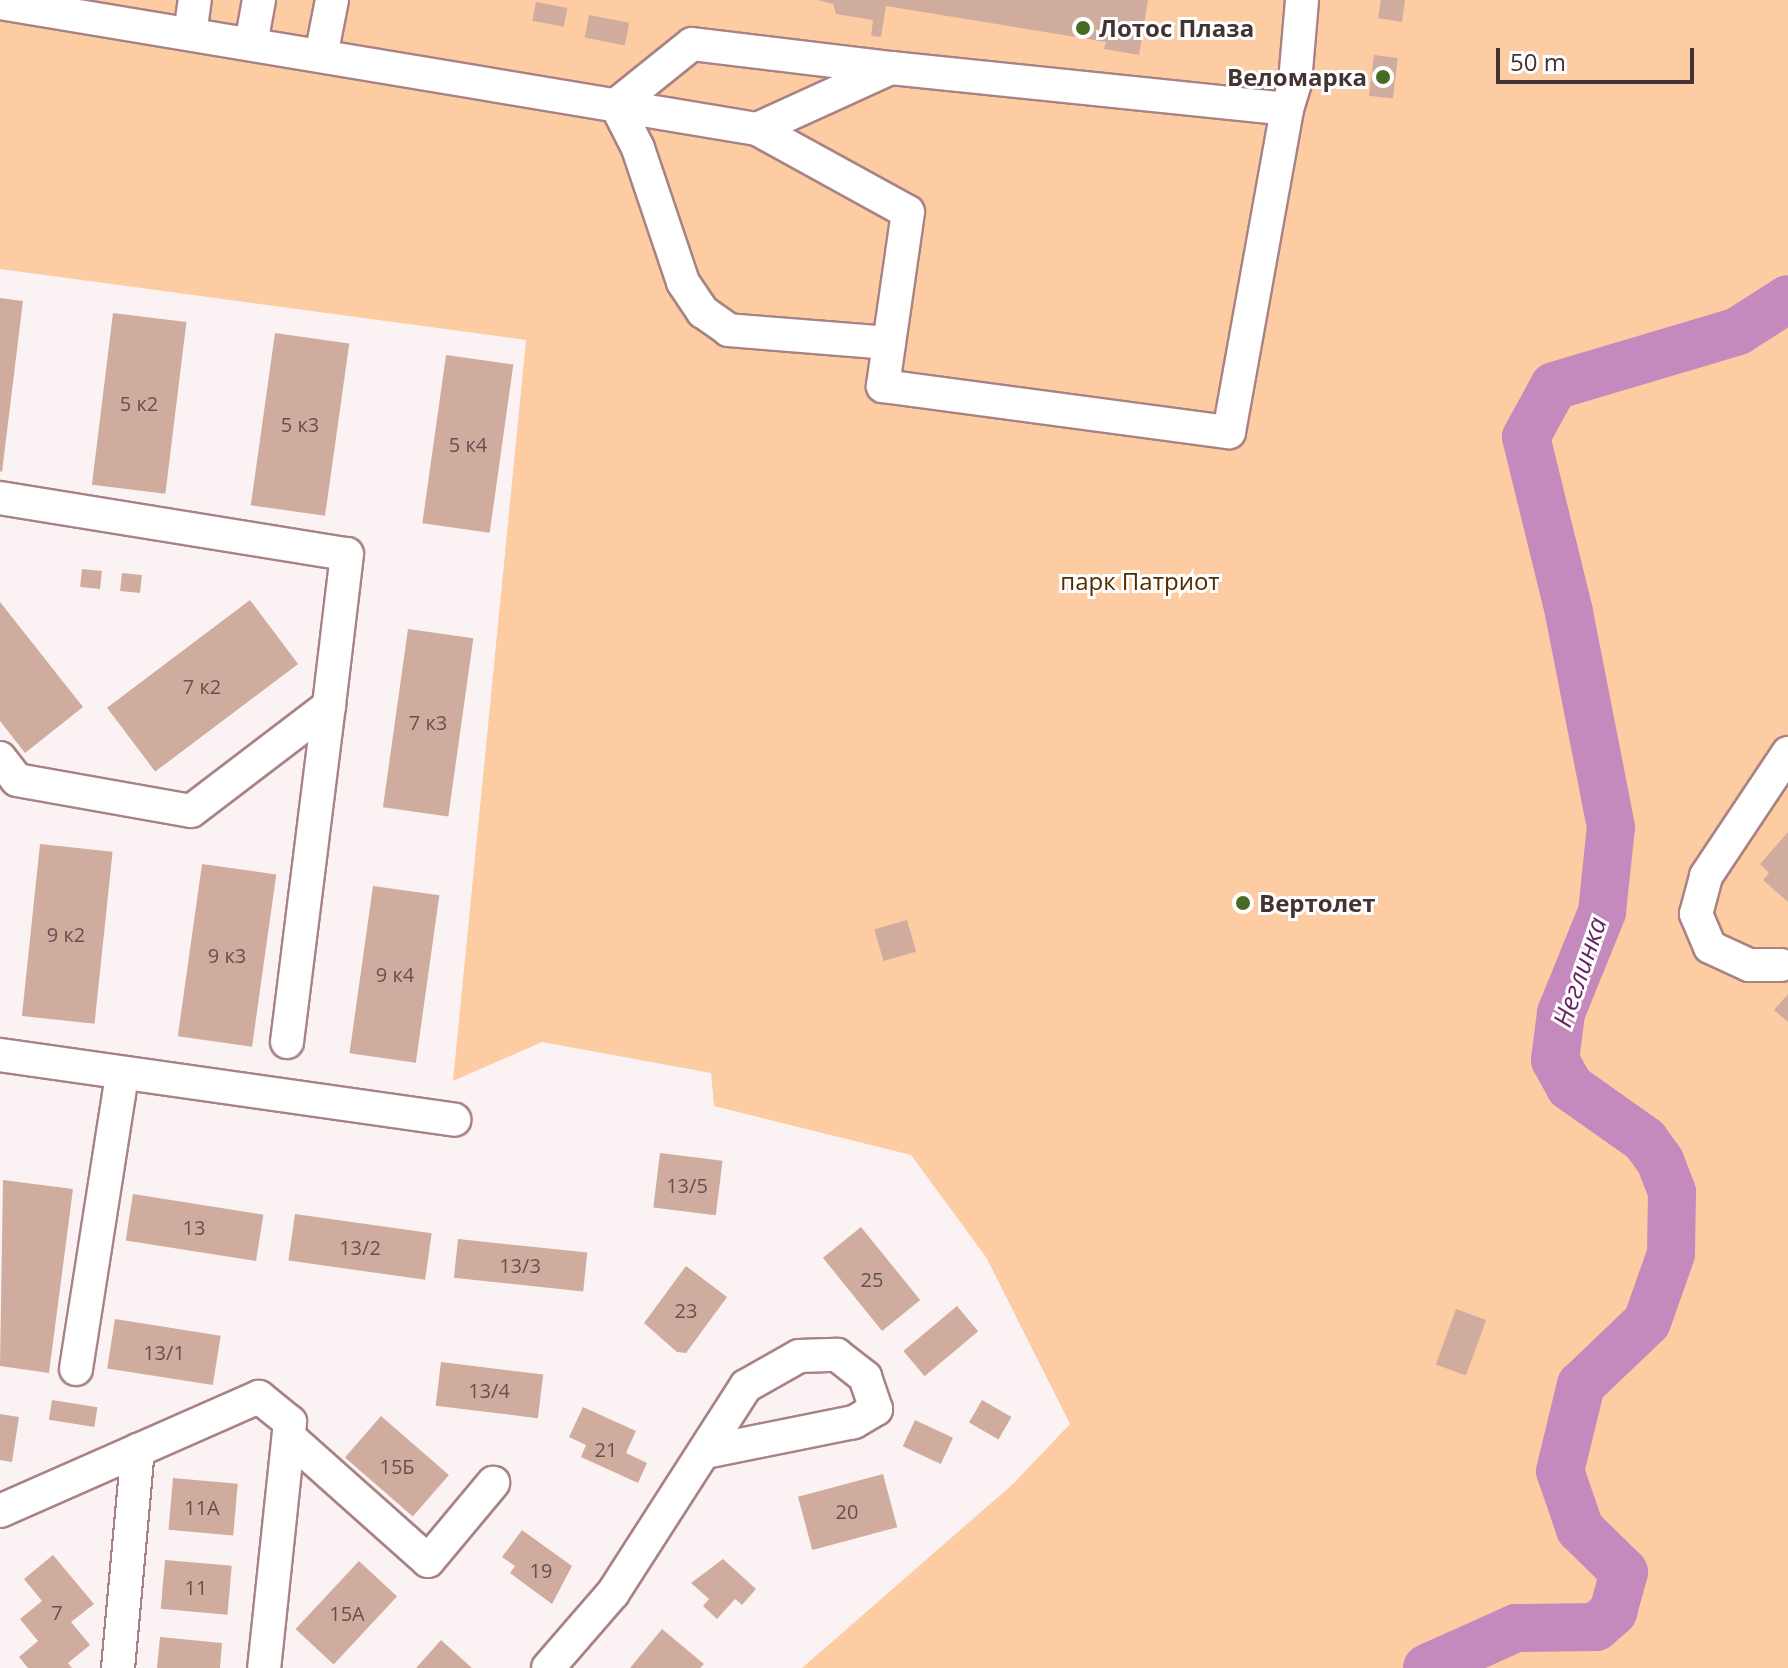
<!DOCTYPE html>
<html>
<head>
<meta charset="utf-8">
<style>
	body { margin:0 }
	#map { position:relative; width:1788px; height:1668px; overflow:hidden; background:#fbf3f3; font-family:"Open Sans",sans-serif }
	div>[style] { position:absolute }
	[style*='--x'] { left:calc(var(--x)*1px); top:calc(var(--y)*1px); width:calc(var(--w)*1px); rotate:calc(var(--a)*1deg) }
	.green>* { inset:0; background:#fdcca2 }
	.river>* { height:48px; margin:-24px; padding:0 24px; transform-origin:24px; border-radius:24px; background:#c58abd }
	.building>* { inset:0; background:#d0ac9f; transform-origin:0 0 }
	.roads { filter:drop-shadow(2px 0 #a98384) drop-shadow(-2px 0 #a98384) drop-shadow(0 2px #a98384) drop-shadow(0 -2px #a98384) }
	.minor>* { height:32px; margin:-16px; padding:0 16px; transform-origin:16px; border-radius:16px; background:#fff }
	.dots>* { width:22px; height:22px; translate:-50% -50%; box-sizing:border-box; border:4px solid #fff; border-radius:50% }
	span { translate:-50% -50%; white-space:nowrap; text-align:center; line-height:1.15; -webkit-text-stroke:6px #fff; paint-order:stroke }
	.number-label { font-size:20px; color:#66514e }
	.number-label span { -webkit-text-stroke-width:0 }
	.poi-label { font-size:24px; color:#433333; font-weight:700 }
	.left { translate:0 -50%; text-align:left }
	.right { translate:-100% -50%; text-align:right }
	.park-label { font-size:24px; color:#532d02 }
	.water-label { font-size:26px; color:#682362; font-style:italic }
	.scale { position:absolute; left:1496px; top:48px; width:198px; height:36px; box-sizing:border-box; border:4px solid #433333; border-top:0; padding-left:10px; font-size:24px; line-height:28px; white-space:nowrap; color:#433333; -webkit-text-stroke:6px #fff; paint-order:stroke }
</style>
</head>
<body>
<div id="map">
	<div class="green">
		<div style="clip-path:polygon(0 0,1788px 0,1788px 1668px,802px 1668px,1013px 1484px,1070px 1424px,986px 1257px,911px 1155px,714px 1106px,711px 1073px,542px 1042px,453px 1081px,526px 340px,0 269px)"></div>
	</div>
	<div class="river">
		<div style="--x:1427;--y:1668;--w:98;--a:-24.2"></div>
		<div style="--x:1516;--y:1628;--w:80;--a:-0.7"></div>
		<div style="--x:1596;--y:1627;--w:23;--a:-41"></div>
		<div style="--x:1613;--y:1612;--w:41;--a:-74.6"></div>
		<div style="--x:1624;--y:1572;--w:62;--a:-135.7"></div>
		<div style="--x:1580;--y:1529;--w:61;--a:-109"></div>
		<div style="--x:1560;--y:1471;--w:89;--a:-76.3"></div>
		<div style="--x:1581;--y:1385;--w:91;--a:-43.7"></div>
		<div style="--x:1647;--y:1322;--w:72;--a:-70.6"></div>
		<div style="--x:1671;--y:1254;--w:62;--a:-89.1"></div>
		<div style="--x:1672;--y:1192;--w:33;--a:-111"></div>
		<div style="--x:1660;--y:1161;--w:26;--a:-126"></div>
		<div style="--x:1645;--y:1140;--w:92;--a:-144.8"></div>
		<div style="--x:1570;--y:1087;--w:31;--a:-119"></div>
		<div style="--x:1555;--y:1060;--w:47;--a:-82.7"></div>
		<div style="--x:1561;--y:1013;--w:109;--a:-67.9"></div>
		<div style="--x:1602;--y:912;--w:85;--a:-84"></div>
		<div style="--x:1611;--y:827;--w:219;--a:-101.1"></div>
		<div style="--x:1569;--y:612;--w:180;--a:-103.8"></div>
		<div style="--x:1526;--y:437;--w:58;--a:-61.2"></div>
		<div style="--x:1554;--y:386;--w:192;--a:-16.6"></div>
		<div style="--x:1738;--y:331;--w:59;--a:-32.6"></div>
	</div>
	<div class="building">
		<div style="clip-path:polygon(818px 0,1148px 0,1139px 55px,1104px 49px,1106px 42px,886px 6px,881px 37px,871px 36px,873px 20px,836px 14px,833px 4px)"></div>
		<div style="clip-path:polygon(1381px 0,1405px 0,1402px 22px,1378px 18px)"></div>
		<div style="left:536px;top:2px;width:32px;height:19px;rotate:11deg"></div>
		<div style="left:589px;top:15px;width:41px;height:23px;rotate:11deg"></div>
		<div style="left:1374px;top:55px;width:24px;height:41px;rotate:7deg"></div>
		<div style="clip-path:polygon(0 298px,23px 301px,2px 472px,0 471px)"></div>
		<div style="left:113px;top:313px;width:74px;height:173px;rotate:7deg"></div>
		<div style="left:275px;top:333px;width:75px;height:174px;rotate:8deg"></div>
		<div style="left:446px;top:355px;width:68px;height:170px;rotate:8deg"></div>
		<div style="left:82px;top:569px;width:20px;height:18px;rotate:6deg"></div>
		<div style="left:122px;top:573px;width:20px;height:18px;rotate:6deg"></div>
		<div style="left:250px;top:600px;width:80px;height:179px;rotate:53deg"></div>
		<div style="clip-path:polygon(0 602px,83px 707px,25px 753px,0 721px)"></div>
		<div style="left:408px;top:629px;width:66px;height:180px;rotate:8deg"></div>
		<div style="clip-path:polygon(1788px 832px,1788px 902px,1763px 880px,1769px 873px,1760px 864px)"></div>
		<div style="left:40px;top:844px;width:73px;height:173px;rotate:6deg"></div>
		<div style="left:202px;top:864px;width:75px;height:174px;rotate:8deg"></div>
		<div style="left:373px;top:886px;width:67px;height:169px;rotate:8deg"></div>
		<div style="left:907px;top:920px;width:33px;height:34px;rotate:74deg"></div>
		<div style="clip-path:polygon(1788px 994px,1788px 1022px,1774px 1010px)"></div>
		<div style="left:660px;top:1153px;width:63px;height:55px;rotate:7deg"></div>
		<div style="clip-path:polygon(3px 1180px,73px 1189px,49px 1373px,0 1366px)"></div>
		<div style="left:133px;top:1194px;width:132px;height:47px;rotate:9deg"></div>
		<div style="left:295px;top:1214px;width:138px;height:47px;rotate:8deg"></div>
		<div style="left:861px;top:1227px;width:94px;height:49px;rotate:51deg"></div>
		<div style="left:458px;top:1239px;width:130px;height:39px;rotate:6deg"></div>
		<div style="clip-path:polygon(686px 1266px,727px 1297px,686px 1353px,677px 1352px,644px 1323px)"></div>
		<div style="left:957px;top:1306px;width:33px;height:70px;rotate:50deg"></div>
		<div style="left:1456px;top:1309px;width:32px;height:59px;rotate:20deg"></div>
		<div style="left:115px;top:1319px;width:107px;height:50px;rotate:9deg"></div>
		<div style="left:441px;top:1362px;width:103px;height:44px;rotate:7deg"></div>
		<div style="left:52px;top:1400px;width:46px;height:20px;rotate:9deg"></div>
		<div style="left:982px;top:1400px;width:34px;height:26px;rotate:30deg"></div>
		<div style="clip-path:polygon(583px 1407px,636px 1431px,626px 1453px,647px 1463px,638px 1483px,581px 1457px,586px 1445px,569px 1437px)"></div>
		<div style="clip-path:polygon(0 1414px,19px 1417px,12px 1462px,0 1460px)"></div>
		<div style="left:381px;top:1416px;width:90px;height:55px;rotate:41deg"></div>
		<div style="left:915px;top:1420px;width:42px;height:29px;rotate:25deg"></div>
		<div style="left:883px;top:1474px;width:55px;height:88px;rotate:75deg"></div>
		<div style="left:173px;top:1478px;width:65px;height:52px;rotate:5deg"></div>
		<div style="clip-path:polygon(522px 1530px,572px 1566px,552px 1604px,510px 1573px,515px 1566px,502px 1557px)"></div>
		<div style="clip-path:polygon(53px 1555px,94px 1604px,71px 1622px,90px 1645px,68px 1663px,72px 1668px,28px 1668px,19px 1657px,38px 1641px,20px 1619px,42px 1601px,24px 1579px)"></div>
		<div style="clip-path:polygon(723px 1559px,756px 1589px,742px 1605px,735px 1599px,717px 1619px,703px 1606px,709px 1599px,691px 1583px)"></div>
		<div style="left:165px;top:1560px;width:67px;height:49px;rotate:5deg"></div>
		<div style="left:359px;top:1561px;width:52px;height:93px;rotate:43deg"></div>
		<div style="clip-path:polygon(662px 1629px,704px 1664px,700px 1668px,630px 1668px)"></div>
		<div style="clip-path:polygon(160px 1637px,222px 1643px,220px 1668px,157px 1668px)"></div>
		<div style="clip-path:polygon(441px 1640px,472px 1668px,416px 1668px)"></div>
	</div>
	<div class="roads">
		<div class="minor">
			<div style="--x:0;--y:3;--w:767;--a:9.45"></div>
			<div style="--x:757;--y:129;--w:172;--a:28.8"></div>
			<div style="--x:908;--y:212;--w:176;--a:98.2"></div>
			<div style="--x:883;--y:386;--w:349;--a:7.6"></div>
			<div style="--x:1229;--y:432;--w:328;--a:-79.8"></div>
			<div style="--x:190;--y:34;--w:34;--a:-82"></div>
			<div style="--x:251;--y:44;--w:45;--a:-79.7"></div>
			<div style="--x:321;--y:56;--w:57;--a:-78.9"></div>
			<div style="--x:757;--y:129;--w:147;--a:-24.5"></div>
			<div style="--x:891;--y:68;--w:398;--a:5.9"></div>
			<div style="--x:1287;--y:109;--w:28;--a:-73"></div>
			<div style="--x:1295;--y:82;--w:82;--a:-85.1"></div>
			<div style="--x:889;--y:343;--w:161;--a:-175.4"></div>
			<div style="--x:729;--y:330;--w:32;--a:-145"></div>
			<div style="--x:703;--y:312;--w:36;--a:-124"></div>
			<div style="--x:683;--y:282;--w:141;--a:-108.6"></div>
			<div style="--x:638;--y:148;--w:48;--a:-117.1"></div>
			<div style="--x:616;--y:105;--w:97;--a:-38.8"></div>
			<div style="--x:692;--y:44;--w:200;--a:6.9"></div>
			<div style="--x:0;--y:498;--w:351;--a:9.2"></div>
			<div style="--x:347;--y:554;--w:153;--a:96.8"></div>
			<div style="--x:329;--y:706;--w:173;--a:142.7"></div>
			<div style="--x:191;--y:811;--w:177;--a:-169.9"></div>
			<div style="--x:17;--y:780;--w:28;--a:-128"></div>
			<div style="--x:1781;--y:965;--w:32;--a:180"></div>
			<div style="--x:1749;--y:965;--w:43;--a:-155.2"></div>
			<div style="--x:1710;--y:947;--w:36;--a:-113"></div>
			<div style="--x:1696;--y:914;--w:39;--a:-75"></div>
			<div style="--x:1706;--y:876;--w:148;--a:-56.3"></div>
			<div style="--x:287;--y:1042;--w:339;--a:-82.9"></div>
			<div style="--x:0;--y:1055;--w:459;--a:8.1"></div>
			<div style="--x:76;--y:1369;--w:299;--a:-81.1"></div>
			<div style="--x:289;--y:1437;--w:186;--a:41.7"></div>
			<div style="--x:428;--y:1561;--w:102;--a:-50.2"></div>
			<div style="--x:0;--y:1511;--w:283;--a:-23.8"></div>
			<div style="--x:259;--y:1397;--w:40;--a:39"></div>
			<div style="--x:290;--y:1422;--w:247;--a:96"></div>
			<div style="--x:118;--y:1668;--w:219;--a:-84.8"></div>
			<div style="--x:548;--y:1668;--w:99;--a:-49.1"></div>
			<div style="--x:613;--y:1593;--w:246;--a:-57.3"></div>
			<div style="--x:746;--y:1386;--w:61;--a:-29.5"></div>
			<div style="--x:799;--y:1356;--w:38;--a:-2"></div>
			<div style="--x:837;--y:1355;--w:36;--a:38"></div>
			<div style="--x:865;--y:1377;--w:34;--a:71"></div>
			<div style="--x:876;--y:1409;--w:26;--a:149"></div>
			<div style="--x:854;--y:1422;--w:152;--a:168.6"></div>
		</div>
	</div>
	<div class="dots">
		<div style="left:1083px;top:28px;background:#486a22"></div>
		<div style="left:1383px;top:77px;background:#486a22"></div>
		<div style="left:1243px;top:903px;background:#486a22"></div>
	</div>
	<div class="number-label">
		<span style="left:139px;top:403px">5 к2</span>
		<span style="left:300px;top:424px">5 к3</span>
		<span style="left:468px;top:444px">5 к4</span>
		<span style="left:202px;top:686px">7 к2</span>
		<span style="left:428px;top:722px">7 к3</span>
		<span style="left:66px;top:934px">9 к2</span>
		<span style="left:227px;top:955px">9 к3</span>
		<span style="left:395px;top:974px">9 к4</span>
		<span style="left:687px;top:1185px">13/5</span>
		<span style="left:194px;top:1227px">13</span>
		<span style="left:360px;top:1247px">13/2</span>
		<span style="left:520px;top:1265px">13/3</span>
		<span style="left:872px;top:1279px">25</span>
		<span style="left:686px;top:1310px">23</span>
		<span style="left:164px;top:1352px">13/1</span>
		<span style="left:489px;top:1390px">13/4</span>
		<span style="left:606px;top:1449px">21</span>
		<span style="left:397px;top:1466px">15Б</span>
		<span style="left:202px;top:1507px">11А</span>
		<span style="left:847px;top:1511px">20</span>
		<span style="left:541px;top:1570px">19</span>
		<span style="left:196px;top:1587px">11</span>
		<span style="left:57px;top:1612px">7</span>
		<span style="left:347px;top:1613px">15А</span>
	</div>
	<div class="poi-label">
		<span class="left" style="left:1099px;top:28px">Лотос Плаза</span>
		<span class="right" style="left:1367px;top:77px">Веломарка</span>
		<span class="left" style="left:1259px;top:903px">Вертолет</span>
	</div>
	<div class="park-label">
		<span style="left:1140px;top:581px">парк Патриот</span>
	</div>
	<div class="water-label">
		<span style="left:1580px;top:972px;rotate:-71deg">Неглинка</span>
	</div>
	<div class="scale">50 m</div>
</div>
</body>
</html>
